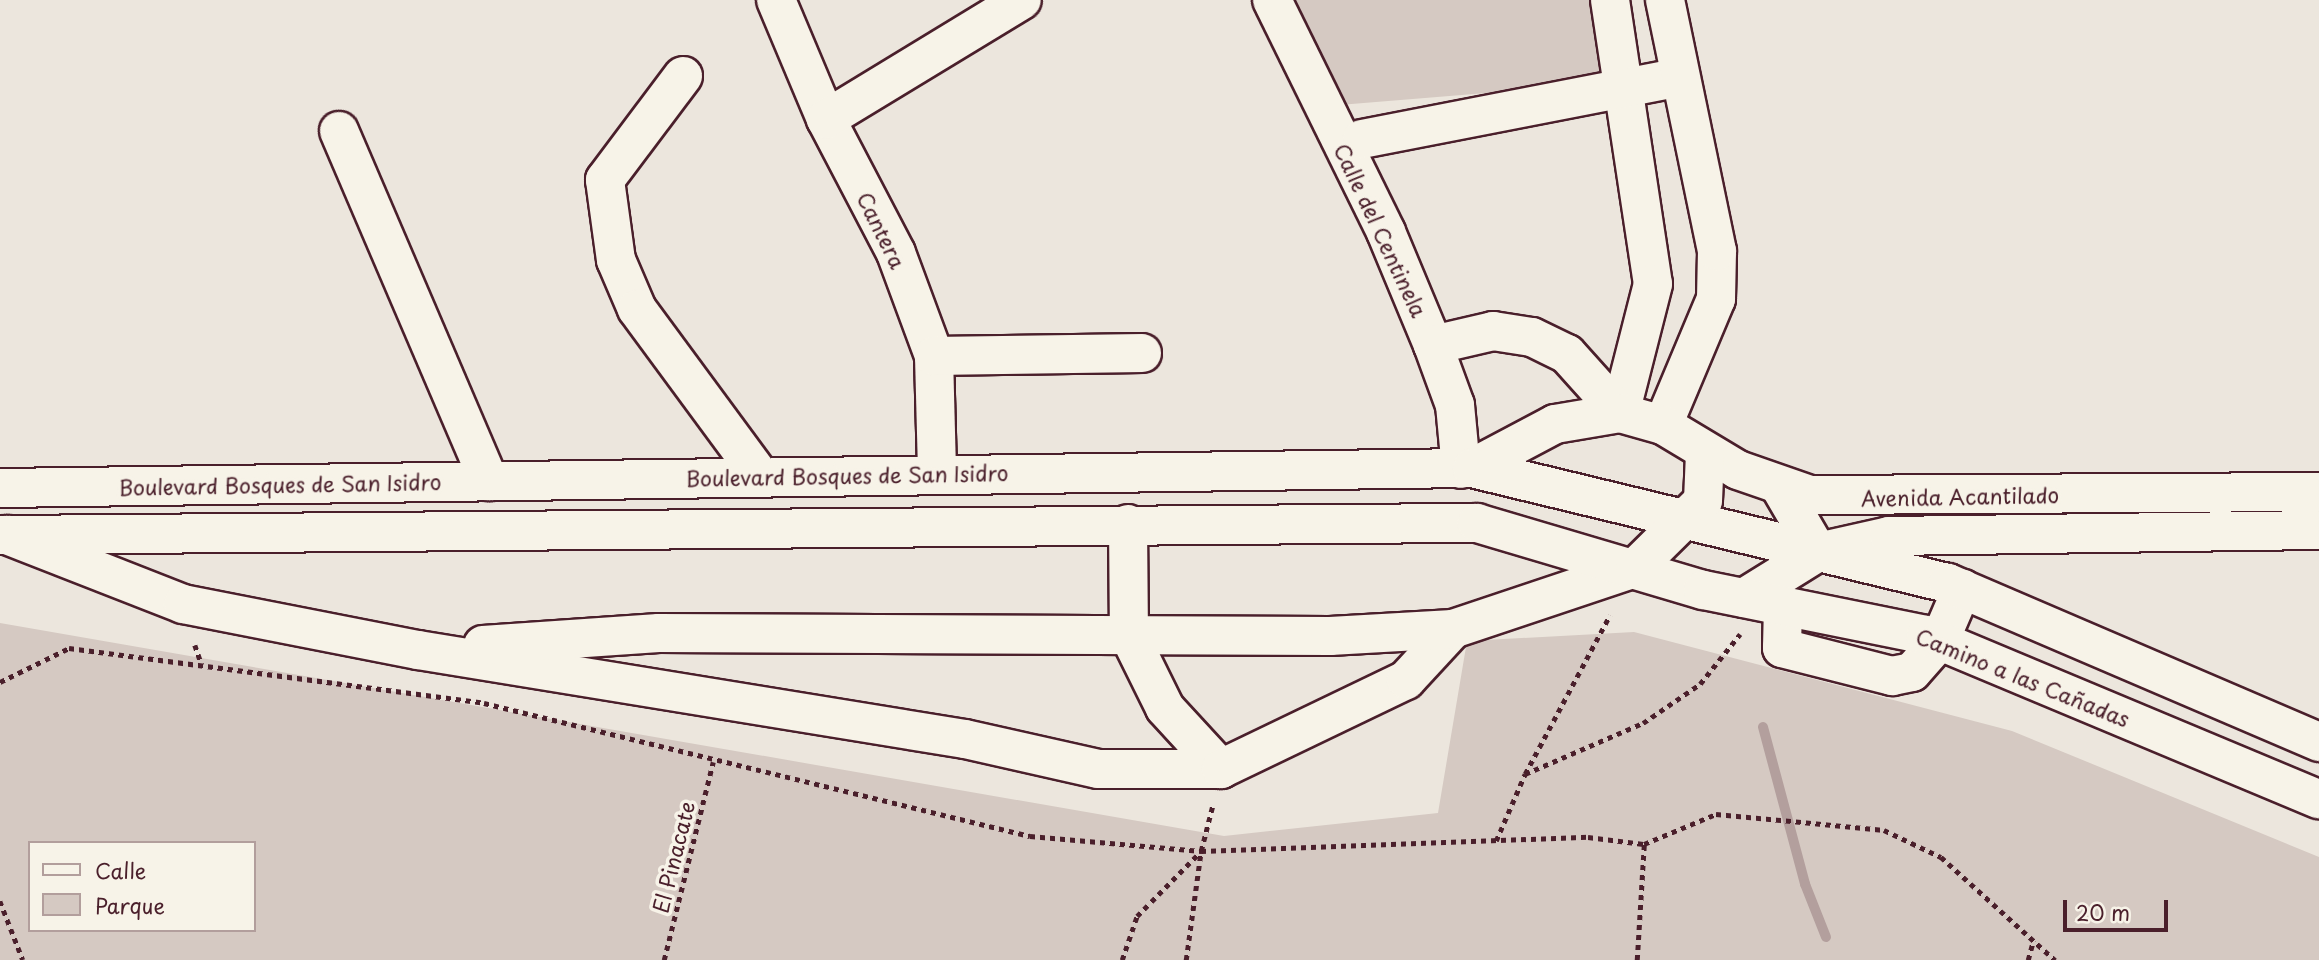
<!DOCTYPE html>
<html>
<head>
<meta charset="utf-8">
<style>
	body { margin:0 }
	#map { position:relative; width:2319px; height:960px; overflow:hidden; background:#ece6dd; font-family:"Playpen Sans",sans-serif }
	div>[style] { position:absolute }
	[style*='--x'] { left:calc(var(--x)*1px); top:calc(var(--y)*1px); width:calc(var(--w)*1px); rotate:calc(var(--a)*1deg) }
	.green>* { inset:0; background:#d5c9c2 }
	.stream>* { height:10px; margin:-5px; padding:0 5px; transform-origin:5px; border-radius:5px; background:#b39f9d }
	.path>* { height:4.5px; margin-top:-2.25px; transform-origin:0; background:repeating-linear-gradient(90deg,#4a1f2b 0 5px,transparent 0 10px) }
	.roads { filter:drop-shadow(2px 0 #4a1f2b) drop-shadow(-2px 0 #4a1f2b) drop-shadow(0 2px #4a1f2b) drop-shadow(0 -2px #4a1f2b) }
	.minor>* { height:38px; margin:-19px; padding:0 19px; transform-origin:19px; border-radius:19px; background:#f7f3e8 }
	.major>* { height:38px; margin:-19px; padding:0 19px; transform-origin:19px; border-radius:19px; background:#f7f3e8 }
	span { translate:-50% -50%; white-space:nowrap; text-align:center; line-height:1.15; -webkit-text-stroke:7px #f7f3e8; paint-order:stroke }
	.street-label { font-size:21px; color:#4a1f2b }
	.legend { position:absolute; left:28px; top:841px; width:228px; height:91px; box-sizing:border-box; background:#f7f3e8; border:2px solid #b29e9c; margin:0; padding:9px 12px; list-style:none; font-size:21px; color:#4a1f2b }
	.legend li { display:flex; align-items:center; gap:14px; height:35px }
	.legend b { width:35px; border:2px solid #b29e9c }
	.scale { position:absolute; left:2063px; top:900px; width:105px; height:32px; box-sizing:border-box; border:4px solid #4a1f2b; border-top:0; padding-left:9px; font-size:21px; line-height:24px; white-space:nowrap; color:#4a1f2b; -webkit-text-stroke:5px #f7f3e8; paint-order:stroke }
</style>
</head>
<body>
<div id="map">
	<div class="green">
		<div style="clip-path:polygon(1273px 0,1595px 0,1607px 83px,1327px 106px)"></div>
		<div style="clip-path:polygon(evenodd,0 623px,1224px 836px,1438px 813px,1467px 641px,1634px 632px,2012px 731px,2319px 857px,2319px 960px,0 960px,0 623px,30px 843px,254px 843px,254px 930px,30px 930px,30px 843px)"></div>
	</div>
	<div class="stream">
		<div style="--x:1763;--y:727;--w:163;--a:75"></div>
		<div style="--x:1805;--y:884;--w:57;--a:68.4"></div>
	</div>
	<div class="path">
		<div style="--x:195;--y:645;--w:21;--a:71"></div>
		<div style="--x:0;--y:682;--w:77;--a:-26.2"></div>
		<div style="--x:69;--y:648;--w:419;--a:7.5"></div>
		<div style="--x:484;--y:703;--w:562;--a:13.69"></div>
		<div style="--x:1030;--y:836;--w:172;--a:5"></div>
		<div style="--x:1201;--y:851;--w:387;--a:-2.1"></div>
		<div style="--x:1588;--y:837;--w:56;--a:7.1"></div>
		<div style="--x:1644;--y:844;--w:78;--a:-22.6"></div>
		<div style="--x:1716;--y:814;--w:169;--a:5.4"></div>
		<div style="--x:1884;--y:830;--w:63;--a:25.3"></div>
		<div style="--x:1941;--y:857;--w:154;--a:42.1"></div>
		<div style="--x:1525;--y:774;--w:180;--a:-61.9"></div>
		<div style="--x:1496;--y:841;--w:73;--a:-66.6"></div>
		<div style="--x:1525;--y:774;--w:129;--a:-23.4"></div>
		<div style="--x:1643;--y:723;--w:69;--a:-34.4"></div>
		<div style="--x:1700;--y:684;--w:64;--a:-51.3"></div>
		<div style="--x:0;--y:901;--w:63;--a:68.7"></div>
		<div style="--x:664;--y:960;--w:204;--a:-76.1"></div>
		<div style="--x:1122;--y:960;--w:46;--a:-71.2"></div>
		<div style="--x:1137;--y:916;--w:91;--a:-45.4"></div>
		<div style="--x:1201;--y:851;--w:49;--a:-75.7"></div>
		<div style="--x:1186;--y:960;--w:110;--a:-82.2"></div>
		<div style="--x:1637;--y:960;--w:116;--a:-86.5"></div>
		<div style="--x:2028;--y:960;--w:20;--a:-75"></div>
	</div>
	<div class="roads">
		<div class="minor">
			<div style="--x:776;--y:0;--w:129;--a:67.2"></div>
			<div style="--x:826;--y:119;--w:151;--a:62.4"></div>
			<div style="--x:896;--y:253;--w:110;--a:69.7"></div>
			<div style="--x:934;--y:356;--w:117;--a:88.5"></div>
			<div style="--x:1272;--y:0;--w:258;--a:63.8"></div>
			<div style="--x:1386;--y:232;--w:122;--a:67.4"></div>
			<div style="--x:1433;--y:345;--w:64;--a:69.9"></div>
			<div style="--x:1455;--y:405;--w:64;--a:84.6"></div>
			<div style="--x:1610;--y:0;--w:287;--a:81.4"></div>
			<div style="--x:1653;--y:284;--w:133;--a:104.3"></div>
			<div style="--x:683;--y:76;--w:130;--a:126.9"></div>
			<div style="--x:605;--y:180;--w:81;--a:82.2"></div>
			<div style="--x:616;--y:260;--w:53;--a:66.8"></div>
			<div style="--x:637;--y:309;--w:207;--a:53.6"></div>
			<div style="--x:826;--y:119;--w:229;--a:-31.3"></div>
			<div style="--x:339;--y:131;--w:381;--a:66.8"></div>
			<div style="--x:1362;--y:139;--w:321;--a:-11"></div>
			<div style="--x:1433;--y:345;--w:62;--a:-13.1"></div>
			<div style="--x:1493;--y:331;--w:39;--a:9"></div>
			<div style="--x:1532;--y:337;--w:39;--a:26"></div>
			<div style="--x:1567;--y:354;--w:79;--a:48.1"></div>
			<div style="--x:934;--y:356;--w:208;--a:-0.8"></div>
			<div style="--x:1663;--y:425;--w:137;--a:-67.2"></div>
			<div style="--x:1716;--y:299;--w:48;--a:-88.8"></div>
			<div style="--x:1717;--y:251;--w:256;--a:-101.7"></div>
			<div style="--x:1472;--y:468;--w:94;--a:-27.9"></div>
			<div style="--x:1555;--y:424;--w:66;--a:-9.6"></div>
			<div style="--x:1620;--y:413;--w:45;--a:15.6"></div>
			<div style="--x:1663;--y:425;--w:87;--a:31"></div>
			<div style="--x:1738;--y:470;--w:76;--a:19.1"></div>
			<div style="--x:1810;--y:495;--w:509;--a:-0.34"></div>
			<div style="--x:1128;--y:524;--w:111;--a:89.5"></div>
			<div style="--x:1129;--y:635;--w:81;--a:63.7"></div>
			<div style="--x:1165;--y:708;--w:83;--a:47.4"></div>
			<div style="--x:7;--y:535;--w:189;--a:21.4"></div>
			<div style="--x:183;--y:604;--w:239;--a:11.1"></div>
			<div style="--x:418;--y:650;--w:554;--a:9.24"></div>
			<div style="--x:965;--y:739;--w:136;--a:12.7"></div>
			<div style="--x:1098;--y:769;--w:123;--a:0"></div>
			<div style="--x:1221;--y:769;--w:205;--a:-25.7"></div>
			<div style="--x:1406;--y:680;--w:69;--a:-47.3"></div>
			<div style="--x:1453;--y:629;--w:192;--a:-18.5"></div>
			<div style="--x:1744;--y:598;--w:87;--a:-31.9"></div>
			<div style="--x:1818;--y:552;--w:73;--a:-12.7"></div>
			<div style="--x:1889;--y:536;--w:430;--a:-0.8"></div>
			<div style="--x:1783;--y:606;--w:42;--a:91.4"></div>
			<div style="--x:1782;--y:648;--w:114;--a:14.3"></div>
			<div style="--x:1892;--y:676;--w:20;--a:-11"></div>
			<div style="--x:1912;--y:672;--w:43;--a:-48.8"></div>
			<div style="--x:1940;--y:640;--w:56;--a:-66.7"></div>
			<div style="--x:483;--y:645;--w:176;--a:-3.9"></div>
			<div style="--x:659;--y:633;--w:671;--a:0.26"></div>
			<div style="--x:1330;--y:636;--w:123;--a:-3.3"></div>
		</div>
		<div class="major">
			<div style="--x:1780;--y:487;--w:75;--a:59.7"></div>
			<div style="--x:0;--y:488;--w:1472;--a:-0.78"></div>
			<div style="--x:1472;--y:468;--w:490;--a:13.6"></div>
			<div style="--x:1948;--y:583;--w:404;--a:23.2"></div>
			<div style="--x:0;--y:535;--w:1477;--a:-0.47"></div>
			<div style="--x:1477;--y:523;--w:236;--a:16.5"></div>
			<div style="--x:1703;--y:590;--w:227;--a:11.4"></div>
			<div style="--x:1926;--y:635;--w:426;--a:22.7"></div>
			<div style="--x:1635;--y:568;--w:95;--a:-44.6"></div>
			<div style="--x:1703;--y:501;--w:48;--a:-87.6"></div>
		</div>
	</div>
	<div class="street-label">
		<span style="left:882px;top:230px;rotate:64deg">Cantera</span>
		<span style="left:1381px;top:230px;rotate:65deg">Calle del Centinela</span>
		<span style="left:847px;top:475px;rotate:-1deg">Boulevard Bosques de San Isidro</span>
		<span style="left:280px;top:484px;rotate:-1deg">Boulevard Bosques de San Isidro</span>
		<span style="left:1960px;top:496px;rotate:-1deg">Avenida Acantilado</span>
		<span style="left:2023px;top:677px;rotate:22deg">Camino a las Cañadas</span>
		<span style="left:673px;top:857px;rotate:-76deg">El Pinacate</span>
	</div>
	<ul class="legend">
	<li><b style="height:9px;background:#f7f3e8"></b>Calle</li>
	<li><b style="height:19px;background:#d5c9c2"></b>Parque</li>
	</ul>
	<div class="scale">20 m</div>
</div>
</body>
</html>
